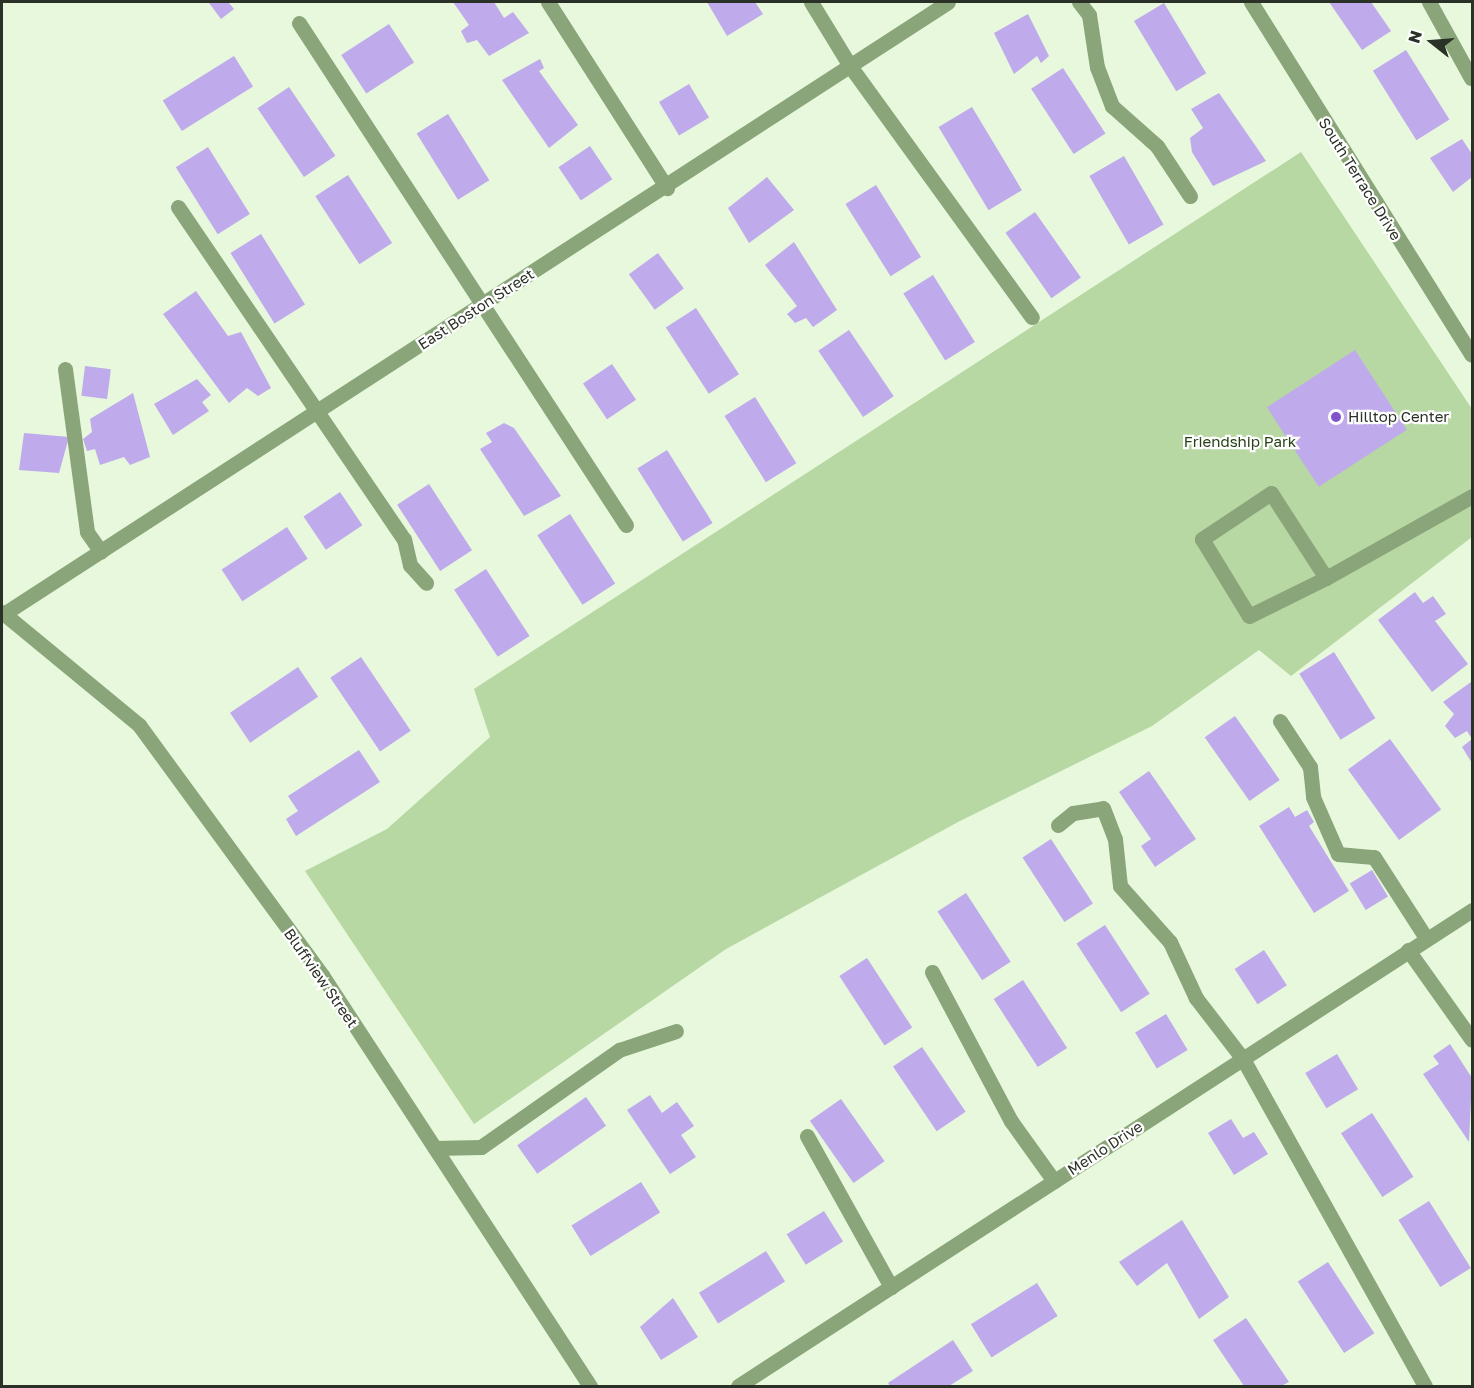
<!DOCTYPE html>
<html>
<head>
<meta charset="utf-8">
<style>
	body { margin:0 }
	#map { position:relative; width:1474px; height:1388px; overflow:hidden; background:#e7f8dc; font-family:"Golos Text",sans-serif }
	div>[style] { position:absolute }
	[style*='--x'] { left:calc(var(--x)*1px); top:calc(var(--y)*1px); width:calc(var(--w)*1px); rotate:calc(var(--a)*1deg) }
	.green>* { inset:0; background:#b7d7a3 }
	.building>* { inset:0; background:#bfaaec; transform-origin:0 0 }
	.minor>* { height:15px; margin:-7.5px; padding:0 7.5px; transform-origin:7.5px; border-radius:7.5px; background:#8aa579 }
	.dots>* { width:16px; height:16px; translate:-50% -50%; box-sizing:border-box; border:3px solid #fff; border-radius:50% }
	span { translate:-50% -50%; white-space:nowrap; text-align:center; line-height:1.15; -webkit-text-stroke:4.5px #fff; paint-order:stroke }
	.street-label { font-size:15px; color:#2a3126 }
	.poi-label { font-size:15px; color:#2a3126 }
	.left { translate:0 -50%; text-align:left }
	.park-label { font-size:15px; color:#274014 }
	.frame { position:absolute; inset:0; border:3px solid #2a3126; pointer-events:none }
	.north { position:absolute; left:1402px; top:12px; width:60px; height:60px; -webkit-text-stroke:4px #fff; paint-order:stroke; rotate:287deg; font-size:16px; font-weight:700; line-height:24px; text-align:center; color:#2a3126 }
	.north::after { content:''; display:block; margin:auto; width:21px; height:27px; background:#2a3126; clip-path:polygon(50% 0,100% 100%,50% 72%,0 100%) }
</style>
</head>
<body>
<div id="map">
	<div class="green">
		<div style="clip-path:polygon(1301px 152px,1472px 409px,1472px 537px,1291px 676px,1259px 650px,1152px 726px,958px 822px,726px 949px,474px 1124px,305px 871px,387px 829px,490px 737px,474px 689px)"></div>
	</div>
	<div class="building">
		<div style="clip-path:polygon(228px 2px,234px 9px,221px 19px,209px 3px)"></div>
		<div style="clip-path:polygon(453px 2px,494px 2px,504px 18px,513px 12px,529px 33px,489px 56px,477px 40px,467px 43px,461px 31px,469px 25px)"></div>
		<div style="clip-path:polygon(707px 2px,755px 2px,763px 14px,727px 36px)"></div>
		<div style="clip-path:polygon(1329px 2px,1371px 2px,1391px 31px,1362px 50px)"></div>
		<div style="left:1164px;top:3px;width:82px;height:35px;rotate:59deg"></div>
		<div style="clip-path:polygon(1028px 14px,1049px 56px,1041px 63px,1037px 56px,1014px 74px,994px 33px)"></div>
		<div style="left:389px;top:24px;width:46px;height:57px;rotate:57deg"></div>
		<div style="left:1406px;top:50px;width:82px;height:39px;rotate:58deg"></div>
		<div style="left:234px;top:56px;width:36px;height:84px;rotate:58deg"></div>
		<div style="clip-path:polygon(540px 59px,544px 68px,539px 71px,578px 125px,549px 148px,502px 80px)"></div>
		<div style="left:1063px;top:68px;width:78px;height:38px;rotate:57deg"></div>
		<div style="left:689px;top:84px;width:39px;height:35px;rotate:59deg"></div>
		<div style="left:289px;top:87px;width:83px;height:38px;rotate:56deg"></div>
		<div style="clip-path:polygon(1219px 93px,1266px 161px,1213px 186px,1192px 152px,1190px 138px,1203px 128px,1191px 109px)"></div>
		<div style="left:972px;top:107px;width:97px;height:39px;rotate:59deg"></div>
		<div style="left:448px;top:114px;width:78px;height:37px;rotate:58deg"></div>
		<div style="clip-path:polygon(1462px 139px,1472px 154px,1472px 177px,1453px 192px,1430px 158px)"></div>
		<div style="left:590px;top:146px;width:40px;height:38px;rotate:56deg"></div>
		<div style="left:208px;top:147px;width:79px;height:38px;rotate:58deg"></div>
		<div style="left:1124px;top:156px;width:79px;height:40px;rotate:60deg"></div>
		<div style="left:348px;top:175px;width:81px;height:39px;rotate:57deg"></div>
		<div style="clip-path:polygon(767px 177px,794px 210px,749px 243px,728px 208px)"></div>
		<div style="left:876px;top:185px;width:85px;height:36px;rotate:58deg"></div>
		<div style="left:1035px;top:212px;width:80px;height:36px;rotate:55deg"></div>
		<div style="left:261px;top:234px;width:83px;height:36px;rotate:58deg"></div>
		<div style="clip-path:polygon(794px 242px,837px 310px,813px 327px,806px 318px,795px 323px,787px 314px,797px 306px,765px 265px)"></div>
		<div style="left:658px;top:253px;width:44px;height:36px;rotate:54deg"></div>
		<div style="left:933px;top:275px;width:79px;height:35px;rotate:58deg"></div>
		<div style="clip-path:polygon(196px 291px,228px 336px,241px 332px,271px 388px,258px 396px,247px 388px,229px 403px,163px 314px)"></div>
		<div style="left:696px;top:308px;width:79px;height:36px;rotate:57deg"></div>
		<div style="left:849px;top:330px;width:80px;height:37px;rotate:56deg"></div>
		<div style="left:1355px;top:350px;width:95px;height:105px;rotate:57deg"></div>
		<div style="left:612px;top:364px;width:43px;height:35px;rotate:56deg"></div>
		<div style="left:85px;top:366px;width:26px;height:30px;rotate:7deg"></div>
		<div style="clip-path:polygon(197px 379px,211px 395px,202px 402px,209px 411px,173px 435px,154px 404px)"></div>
		<div style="clip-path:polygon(133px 393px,150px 457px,130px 465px,124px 457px,100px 465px,95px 449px,87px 451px,83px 439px,92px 432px,90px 419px)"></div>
		<div style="left:755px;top:397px;width:78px;height:36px;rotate:58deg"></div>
		<div style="clip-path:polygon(504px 423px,514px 428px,561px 496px,524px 516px,480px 449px,492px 442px,486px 433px)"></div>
		<div style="clip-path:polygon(24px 433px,69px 437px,59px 473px,19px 470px)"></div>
		<div style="left:667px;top:450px;width:86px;height:35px;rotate:58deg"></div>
		<div style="left:429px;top:484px;width:79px;height:38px;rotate:57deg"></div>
		<div style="left:340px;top:492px;width:40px;height:44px;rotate:56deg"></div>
		<div style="left:570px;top:514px;width:83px;height:39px;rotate:57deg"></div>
		<div style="left:287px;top:527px;width:38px;height:78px;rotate:57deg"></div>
		<div style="left:486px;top:569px;width:80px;height:38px;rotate:57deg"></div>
		<div style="clip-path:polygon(1415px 592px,1423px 603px,1433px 596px,1446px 614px,1435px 621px,1468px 664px,1432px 692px,1378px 620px)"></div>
		<div style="left:1334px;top:652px;width:78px;height:41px;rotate:58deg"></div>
		<div style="left:361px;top:657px;width:89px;height:37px;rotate:56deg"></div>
		<div style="left:298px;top:667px;width:36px;height:82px;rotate:56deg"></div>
		<div style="clip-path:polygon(1471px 682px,1472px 683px,1472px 763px,1462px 747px,1472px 739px,1467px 731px,1455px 738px,1445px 726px,1454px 714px,1443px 702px)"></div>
		<div style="left:1235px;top:716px;width:78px;height:37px;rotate:55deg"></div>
		<div style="left:1390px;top:739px;width:87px;height:52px;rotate:54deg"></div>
		<div style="clip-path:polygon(359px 750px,380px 782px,296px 836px,286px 819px,298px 811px,288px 796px)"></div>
		<div style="clip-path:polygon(1149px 771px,1196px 839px,1155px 867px,1141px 846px,1151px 839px,1119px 792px)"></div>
		<div style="clip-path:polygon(1289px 807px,1295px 817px,1307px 810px,1314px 822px,1309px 826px,1349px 891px,1314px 913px,1259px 826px)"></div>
		<div style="left:1051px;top:839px;width:77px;height:34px;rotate:57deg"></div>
		<div style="left:1372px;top:870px;width:31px;height:26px;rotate:59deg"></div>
		<div style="left:966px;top:893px;width:82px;height:34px;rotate:57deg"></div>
		<div style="left:1105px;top:925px;width:82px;height:34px;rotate:57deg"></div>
		<div style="left:1264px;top:950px;width:42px;height:35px;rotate:57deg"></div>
		<div style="left:867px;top:958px;width:83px;height:33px;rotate:57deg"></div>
		<div style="left:1023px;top:980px;width:81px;height:35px;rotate:57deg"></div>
		<div style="left:1166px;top:1014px;width:42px;height:36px;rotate:59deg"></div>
		<div style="clip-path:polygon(1450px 1044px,1472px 1078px,1469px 1142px,1423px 1074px,1439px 1064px,1433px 1056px)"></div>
		<div style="left:922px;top:1047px;width:78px;height:35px;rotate:56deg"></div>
		<div style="left:1337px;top:1054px;width:41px;height:37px;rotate:59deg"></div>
		<div style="clip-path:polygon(650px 1095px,662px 1113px,677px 1102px,694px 1126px,681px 1135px,696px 1157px,670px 1174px,627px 1110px)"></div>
		<div style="left:586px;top:1097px;width:35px;height:84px;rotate:55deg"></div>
		<div style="left:841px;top:1099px;width:76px;height:38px;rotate:55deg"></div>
		<div style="left:1372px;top:1113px;width:76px;height:37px;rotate:57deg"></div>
		<div style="clip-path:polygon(1231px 1119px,1243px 1138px,1254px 1132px,1268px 1154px,1234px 1175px,1208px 1133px)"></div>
		<div style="left:641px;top:1182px;width:36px;height:82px;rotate:58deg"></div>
		<div style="left:1429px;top:1201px;width:79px;height:36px;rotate:58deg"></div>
		<div style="left:824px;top:1211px;width:36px;height:44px;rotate:58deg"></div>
		<div style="clip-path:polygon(1182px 1220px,1229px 1297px,1199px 1319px,1167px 1263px,1137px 1286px,1119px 1262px)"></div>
		<div style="left:766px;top:1251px;width:36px;height:79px;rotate:58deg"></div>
		<div style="left:1328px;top:1262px;width:85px;height:36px;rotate:57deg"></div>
		<div style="left:1037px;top:1283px;width:39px;height:78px;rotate:58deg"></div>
		<div style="clip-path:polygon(673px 1298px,698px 1337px,661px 1360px,640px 1327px)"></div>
		<div style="clip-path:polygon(1246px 1318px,1289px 1382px,1281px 1386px,1244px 1386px,1213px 1340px)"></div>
		<div style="clip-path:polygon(953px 1340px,973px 1371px,949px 1386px,890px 1386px,888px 1383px)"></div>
	</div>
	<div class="minor">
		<div style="--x:548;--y:2;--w:221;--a:57.4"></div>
		<div style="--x:811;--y:2;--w:75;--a:58.6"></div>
		<div style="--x:850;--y:66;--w:310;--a:54.1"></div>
		<div style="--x:1079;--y:2;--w:16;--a:52"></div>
		<div style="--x:1089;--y:15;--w:53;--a:81.3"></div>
		<div style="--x:1097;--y:67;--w:42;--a:69"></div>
		<div style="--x:1112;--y:106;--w:60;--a:41.6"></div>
		<div style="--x:1157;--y:146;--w:60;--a:56.6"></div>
		<div style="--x:1251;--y:2;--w:416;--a:58"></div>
		<div style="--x:1429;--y:2;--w:87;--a:61.1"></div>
		<div style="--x:299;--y:23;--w:599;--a:56.92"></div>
		<div style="--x:178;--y:207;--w:402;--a:55.8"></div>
		<div style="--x:404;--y:539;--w:27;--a:77"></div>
		<div style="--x:410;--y:565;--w:24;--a:48"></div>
		<div style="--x:65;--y:369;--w:164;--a:82.3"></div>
		<div style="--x:87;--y:532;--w:24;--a:55"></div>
		<div style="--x:1326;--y:578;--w:101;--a:-122.9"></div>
		<div style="--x:1271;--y:493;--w:83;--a:146.3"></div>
		<div style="--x:1202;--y:539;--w:90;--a:58.6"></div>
		<div style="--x:1249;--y:616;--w:86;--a:-26.3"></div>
		<div style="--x:1326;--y:578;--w:167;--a:-29.3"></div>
		<div style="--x:2;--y:612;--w:178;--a:39.5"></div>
		<div style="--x:139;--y:725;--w:310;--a:53.8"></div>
		<div style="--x:322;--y:975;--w:491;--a:56.9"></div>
		<div style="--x:2;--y:615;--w:1127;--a:-32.94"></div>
		<div style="--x:1280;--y:721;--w:55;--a:56.9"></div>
		<div style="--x:1310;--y:767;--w:30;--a:84"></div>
		<div style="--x:1313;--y:797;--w:62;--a:66.3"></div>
		<div style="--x:1338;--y:854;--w:36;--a:5"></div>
		<div style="--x:1374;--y:857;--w:96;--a:57.3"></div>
		<div style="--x:1058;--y:825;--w:19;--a:-39"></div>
		<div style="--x:1073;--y:813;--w:30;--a:-9"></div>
		<div style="--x:1103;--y:808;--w:33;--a:69"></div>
		<div style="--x:1115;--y:839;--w:47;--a:83.9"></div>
		<div style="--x:1120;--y:886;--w:75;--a:48.2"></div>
		<div style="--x:1170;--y:942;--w:62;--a:65.1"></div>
		<div style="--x:1196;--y:998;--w:77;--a:52.4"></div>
		<div style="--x:1243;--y:1059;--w:374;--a:60.9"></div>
		<div style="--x:1408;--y:950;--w:110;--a:54.6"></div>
		<div style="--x:932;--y:972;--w:169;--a:62.1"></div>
		<div style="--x:1011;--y:1121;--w:74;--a:54.4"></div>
		<div style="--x:807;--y:1136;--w:173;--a:60.9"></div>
		<div style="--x:435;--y:1148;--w:46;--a:-1.2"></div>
		<div style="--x:481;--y:1147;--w:169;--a:-35.1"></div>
		<div style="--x:619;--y:1050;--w:60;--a:-18.4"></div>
		<div style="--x:738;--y:1386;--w:875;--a:-32.96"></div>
	</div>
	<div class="dots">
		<div style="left:1336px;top:417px;background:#8252cb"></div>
	</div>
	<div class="street-label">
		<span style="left:1360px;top:179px;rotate:58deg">South Terrace Drive</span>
		<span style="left:476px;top:309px;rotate:-33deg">East Boston Street</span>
		<span style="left:321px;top:978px;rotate:55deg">Bluffview Street</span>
		<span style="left:1105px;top:1148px;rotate:-33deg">Menlo Drive</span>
	</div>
	<div class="poi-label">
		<span class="left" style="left:1348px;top:417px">Hilltop Center</span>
	</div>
	<div class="park-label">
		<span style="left:1240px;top:442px">Friendship Park</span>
	</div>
	<div class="frame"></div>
	<div class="north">N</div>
</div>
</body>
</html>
